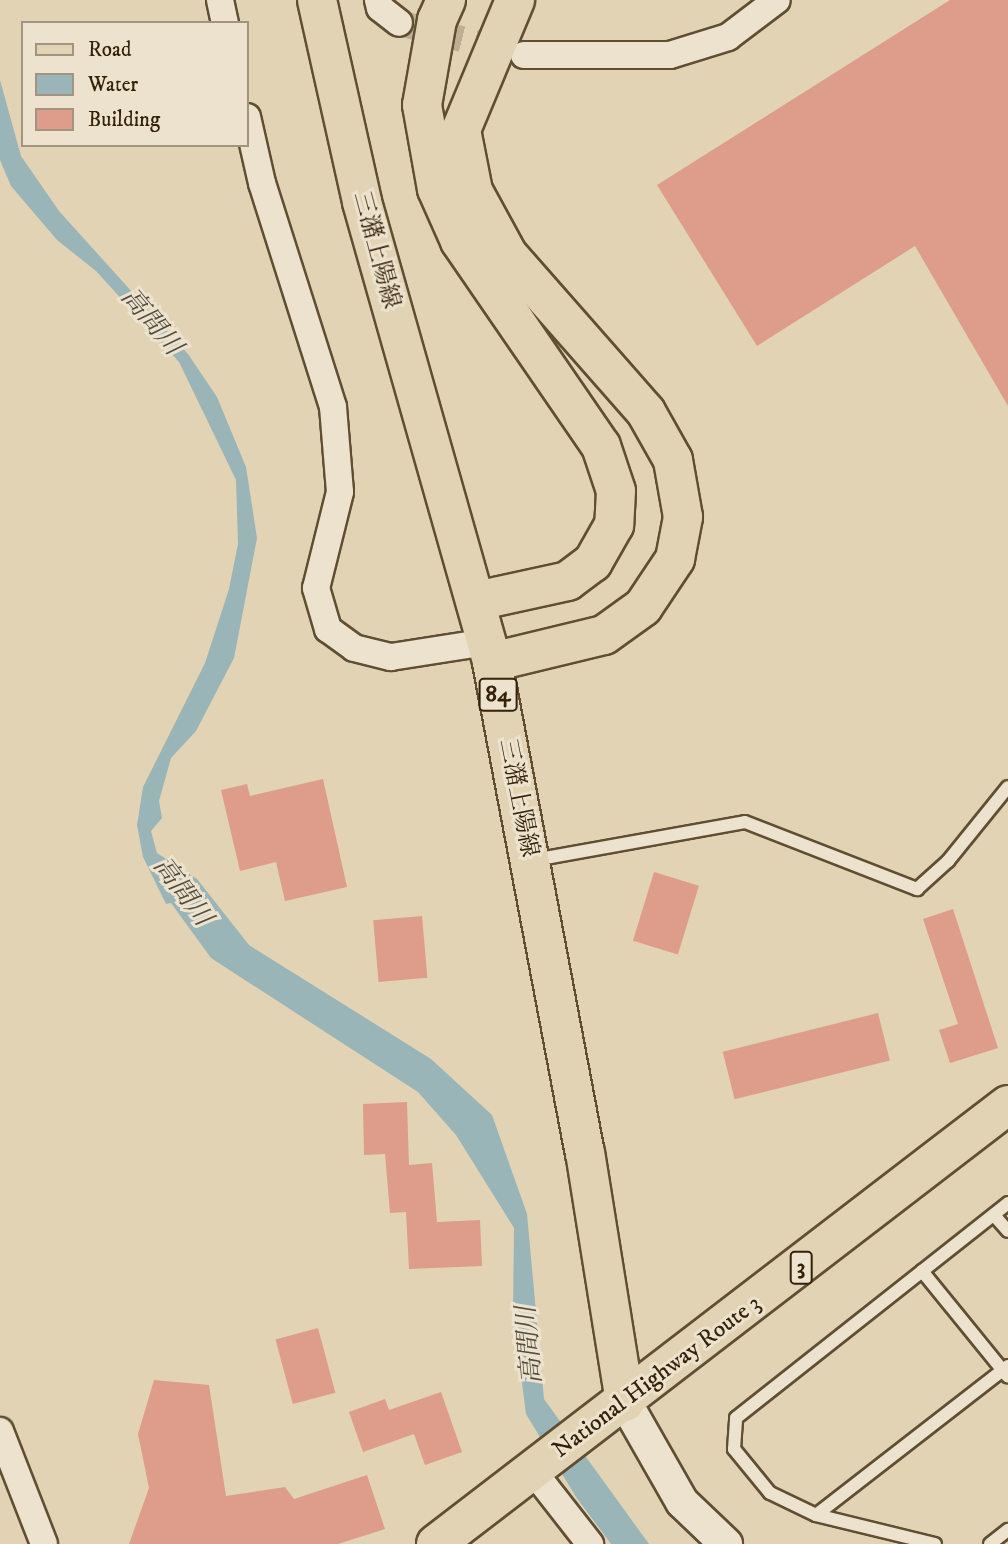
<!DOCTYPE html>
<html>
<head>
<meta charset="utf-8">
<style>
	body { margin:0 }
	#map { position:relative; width:1008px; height:1544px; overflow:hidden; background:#e2d3b4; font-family:"IM FELL DW Pica","Noto Serif JP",serif }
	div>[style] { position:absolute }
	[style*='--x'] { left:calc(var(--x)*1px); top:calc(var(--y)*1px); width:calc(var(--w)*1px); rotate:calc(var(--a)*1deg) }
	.water>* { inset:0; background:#99b5b8 }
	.building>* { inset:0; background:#dd9d8a; transform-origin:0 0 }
	.minor-tunnel>* { height:26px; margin-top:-13px; transform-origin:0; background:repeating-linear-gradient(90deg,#bfaf92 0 26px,transparent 0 39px) }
	.roads { filter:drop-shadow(2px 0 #604e33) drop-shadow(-2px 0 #604e33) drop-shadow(0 2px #604e33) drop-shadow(0 -2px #604e33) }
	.service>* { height:12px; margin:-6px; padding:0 6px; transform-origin:6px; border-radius:6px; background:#ece2ce }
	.minor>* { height:26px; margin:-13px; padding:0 13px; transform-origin:13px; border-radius:13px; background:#ece2ce }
	.tertiary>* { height:32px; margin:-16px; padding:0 16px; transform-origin:16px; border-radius:16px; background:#ece2ce }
	.primary>* { height:38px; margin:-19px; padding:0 19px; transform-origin:19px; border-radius:19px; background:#e2d3b4 }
	.trunk>* { height:38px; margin:-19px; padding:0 19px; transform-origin:19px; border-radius:19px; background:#e2d3b4 }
	.motorway>* { height:38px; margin:-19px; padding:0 19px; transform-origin:19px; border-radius:19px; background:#e2d3b4 }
	span { translate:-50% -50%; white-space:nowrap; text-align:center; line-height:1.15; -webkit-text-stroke:6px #ece2ce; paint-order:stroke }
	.shield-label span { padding:2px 5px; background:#ece2ce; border:2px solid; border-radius:5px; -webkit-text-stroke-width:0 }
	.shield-label { font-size:23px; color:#342108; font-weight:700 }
	.street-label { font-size:24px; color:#342108 }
	.water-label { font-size:26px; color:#524d3d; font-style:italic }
	.legend { position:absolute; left:21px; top:21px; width:228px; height:126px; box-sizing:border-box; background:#ece2ce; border:2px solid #a2957f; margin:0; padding:9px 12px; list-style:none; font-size:21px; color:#342108 }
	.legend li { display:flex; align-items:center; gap:14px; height:35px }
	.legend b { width:35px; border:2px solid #a2957f }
</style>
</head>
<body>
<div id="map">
	<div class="water">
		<div style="clip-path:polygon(0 80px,21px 156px,59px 211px,188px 354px,217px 397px,246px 467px,257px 538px,234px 658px,196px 731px,171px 758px,159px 801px,162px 818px,151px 831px,157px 853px,197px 879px,249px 945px,431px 1059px,492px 1115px,527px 1214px,544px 1399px,649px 1544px,611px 1544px,576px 1497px,526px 1414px,513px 1313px,514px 1228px,456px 1135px,418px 1092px,211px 958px,171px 903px,166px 904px,143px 857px,137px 825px,143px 787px,205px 663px,229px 589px,238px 544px,236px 480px,179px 362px,96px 271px,57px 240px,11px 186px,0 160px)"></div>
	</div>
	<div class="building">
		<div style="clip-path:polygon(950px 0,1008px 0,1008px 406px,915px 246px,757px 346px,657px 185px)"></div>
		<div style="clip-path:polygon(323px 779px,347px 887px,285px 901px,276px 862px,240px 871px,221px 790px,247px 784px,250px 796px)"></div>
		<div style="left:654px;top:872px;width:47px;height:72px;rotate:17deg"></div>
		<div style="clip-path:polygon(953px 909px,998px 1048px,950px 1063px,939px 1030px,958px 1024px,923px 919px)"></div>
		<div style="left:422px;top:916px;width:62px;height:49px;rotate:85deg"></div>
		<div style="left:878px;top:1013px;width:49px;height:160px;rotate:76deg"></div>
		<div style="clip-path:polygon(407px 1102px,409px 1165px,432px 1163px,437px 1222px,480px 1220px,482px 1266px,409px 1269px,406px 1212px,390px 1213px,385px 1154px,364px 1155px,363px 1104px)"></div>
		<div style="left:318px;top:1328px;width:67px;height:44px;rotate:75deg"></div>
		<div style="clip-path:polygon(154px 1380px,209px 1385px,226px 1496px,285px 1487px,294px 1499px,367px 1475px,385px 1529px,338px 1544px,129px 1544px,149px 1488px,138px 1434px)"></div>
		<div style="clip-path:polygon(441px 1392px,462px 1452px,425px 1465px,414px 1434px,363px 1452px,349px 1412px,385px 1399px,389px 1410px)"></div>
	</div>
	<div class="minor-tunnel">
		<div style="--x:399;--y:23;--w:114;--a:14.3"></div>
	</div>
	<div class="roads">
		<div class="service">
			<div style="--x:534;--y:860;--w:214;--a:-10.2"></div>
			<div style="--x:745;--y:822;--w:185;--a:21.3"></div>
			<div style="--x:917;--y:889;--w:42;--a:-42.1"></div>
			<div style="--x:948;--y:861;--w:95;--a:-51"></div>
			<div style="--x:994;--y:1215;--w:21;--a:49"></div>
			<div style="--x:922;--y:1271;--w:136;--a:50.9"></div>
			<div style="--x:816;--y:1515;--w:243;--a:-37.8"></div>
			<div style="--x:935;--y:1544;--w:122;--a:-166.3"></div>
			<div style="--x:816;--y:1515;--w:51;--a:-154.4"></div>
			<div style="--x:770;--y:1493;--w:57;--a:-129.3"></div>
			<div style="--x:734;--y:1449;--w:31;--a:-86"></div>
			<div style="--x:736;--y:1418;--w:347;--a:-38.3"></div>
			<div style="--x:990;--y:1544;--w:23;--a:-38"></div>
		</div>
		<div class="minor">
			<div style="--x:220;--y:0;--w:24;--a:78"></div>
			<div style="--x:378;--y:0;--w:8;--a:76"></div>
			<div style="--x:380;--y:8;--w:24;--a:38"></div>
			<div style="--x:524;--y:55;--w:146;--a:0"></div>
			<div style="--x:670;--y:55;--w:61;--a:-17.2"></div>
			<div style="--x:728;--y:37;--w:61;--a:-37.1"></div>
			<div style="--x:247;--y:117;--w:68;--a:77.2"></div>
			<div style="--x:262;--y:183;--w:235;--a:72.4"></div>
			<div style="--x:333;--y:407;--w:85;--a:85.3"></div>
			<div style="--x:340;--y:492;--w:99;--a:104"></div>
			<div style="--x:316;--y:588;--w:43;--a:73.7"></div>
			<div style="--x:328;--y:629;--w:32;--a:36"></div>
			<div style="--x:354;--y:648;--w:38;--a:14"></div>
			<div style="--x:391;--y:657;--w:97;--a:-8.9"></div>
			<div style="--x:0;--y:1431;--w:121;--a:68.7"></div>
			<div style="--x:533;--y:1471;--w:93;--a:52"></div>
		</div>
		<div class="tertiary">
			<div style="--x:625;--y:1402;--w:115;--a:60.3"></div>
			<div style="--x:682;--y:1502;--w:61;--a:43.7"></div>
		</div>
		<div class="primary">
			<div style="--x:317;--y:0;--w:207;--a:77.4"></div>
			<div style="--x:362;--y:202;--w:478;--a:74.2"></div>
			<div style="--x:492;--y:662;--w:499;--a:79.3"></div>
			<div style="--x:585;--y:1152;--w:253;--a:80.9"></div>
		</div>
		<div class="trunk">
			<div style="--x:436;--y:1544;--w:721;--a:-37.51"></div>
		</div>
		<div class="motorway">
			<div style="--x:446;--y:0;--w:22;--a:114"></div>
			<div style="--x:437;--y:20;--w:86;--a:100"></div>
			<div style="--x:422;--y:105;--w:85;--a:79.9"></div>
			<div style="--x:437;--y:189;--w:57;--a:66.1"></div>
			<div style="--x:460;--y:241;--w:249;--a:55.5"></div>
			<div style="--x:601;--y:446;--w:47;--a:71.6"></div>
			<div style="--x:616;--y:491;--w:34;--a:93"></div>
			<div style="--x:614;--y:525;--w:43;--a:119.6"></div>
			<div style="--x:593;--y:562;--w:31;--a:143"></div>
			<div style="--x:568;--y:581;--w:94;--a:167.7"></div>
			<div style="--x:492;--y:662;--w:115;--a:-13.6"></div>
			<div style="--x:604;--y:635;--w:48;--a:-35.7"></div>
			<div style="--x:643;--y:607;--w:58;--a:-56.3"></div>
			<div style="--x:675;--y:559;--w:43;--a:-79.2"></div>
			<div style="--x:683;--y:517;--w:58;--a:-100"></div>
			<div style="--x:673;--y:460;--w:55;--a:-119.4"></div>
			<div style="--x:646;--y:412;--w:209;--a:-131.3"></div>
			<div style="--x:508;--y:255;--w:73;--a:-118.7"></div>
			<div style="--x:473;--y:191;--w:62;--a:-101.1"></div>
			<div style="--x:461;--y:130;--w:141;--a:-67.4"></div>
		</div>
	</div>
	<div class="shield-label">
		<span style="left:498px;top:695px">84</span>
		<span style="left:801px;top:1268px">3</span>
	</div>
	<div class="street-label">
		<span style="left:376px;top:250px;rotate:75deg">三潴上陽線</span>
		<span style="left:518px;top:798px;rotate:79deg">三潴上陽線</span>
		<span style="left:657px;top:1377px;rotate:-37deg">National Highway Route 3</span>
	</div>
	<div class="water-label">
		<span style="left:151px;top:322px;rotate:50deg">高間川</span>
		<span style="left:182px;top:892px;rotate:53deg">高間川</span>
		<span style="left:530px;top:1345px;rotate:-95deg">高間川</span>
	</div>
	<ul class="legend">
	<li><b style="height:9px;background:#e2d3b4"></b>Road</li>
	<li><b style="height:19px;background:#99b5b8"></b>Water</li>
	<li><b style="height:19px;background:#dd9d8a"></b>Building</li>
	</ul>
</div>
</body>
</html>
